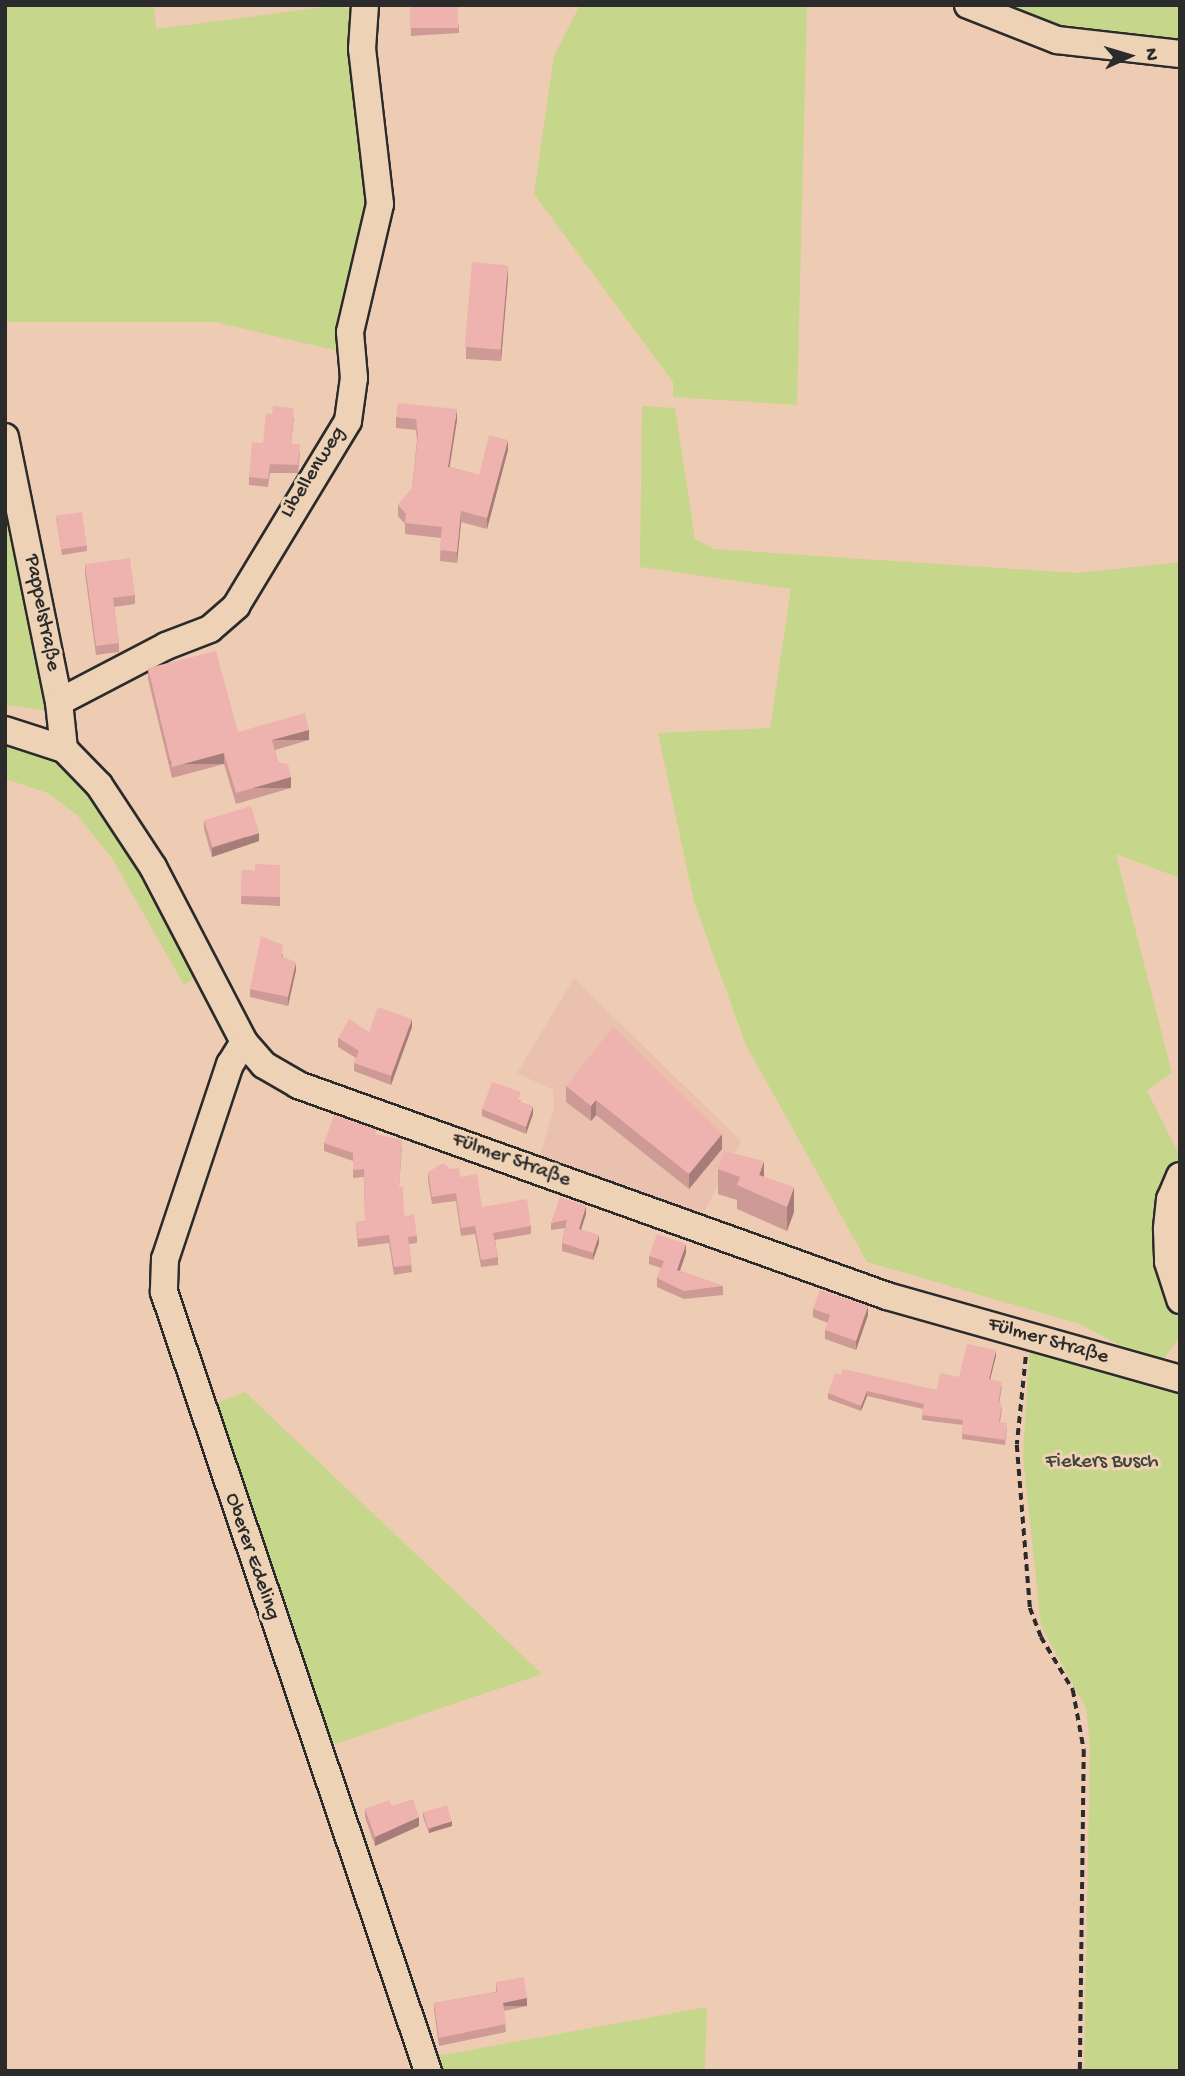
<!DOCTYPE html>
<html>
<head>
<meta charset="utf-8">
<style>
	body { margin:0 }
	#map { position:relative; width:1185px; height:2076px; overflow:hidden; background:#eeccb4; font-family:"Gochi Hand",sans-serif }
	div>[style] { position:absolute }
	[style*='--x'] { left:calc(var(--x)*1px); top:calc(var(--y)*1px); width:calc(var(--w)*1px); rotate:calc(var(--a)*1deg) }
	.built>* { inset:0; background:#eac1af }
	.green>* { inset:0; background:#c6d68a }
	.path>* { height:3.5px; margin-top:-1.75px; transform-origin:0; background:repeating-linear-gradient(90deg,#2b2b2b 0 7px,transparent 0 12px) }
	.roads { filter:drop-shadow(2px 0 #2b2b2b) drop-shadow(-2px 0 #2b2b2b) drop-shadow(0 2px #2b2b2b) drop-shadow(0 -2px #2b2b2b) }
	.minor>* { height:26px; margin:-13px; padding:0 13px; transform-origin:13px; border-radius:13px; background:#eed2b5 }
	.wall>* { inset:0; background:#cd9a96 }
	.shaded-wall>* { inset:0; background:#a77d7a; transform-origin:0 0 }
	.building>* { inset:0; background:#eeb3af; transform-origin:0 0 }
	span { translate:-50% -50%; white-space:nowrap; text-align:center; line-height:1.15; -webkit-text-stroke:6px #eed2b5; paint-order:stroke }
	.street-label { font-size:21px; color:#2b2b2b }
	.park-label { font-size:21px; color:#424539 }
	.frame { position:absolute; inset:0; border:7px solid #2b2b2b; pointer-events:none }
	.north { position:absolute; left:1094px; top:21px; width:70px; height:70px; -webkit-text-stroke:5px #eed2b5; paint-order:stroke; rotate:86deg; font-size:19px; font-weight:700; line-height:28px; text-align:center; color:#2b2b2b }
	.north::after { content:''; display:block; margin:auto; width:24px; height:32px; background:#2b2b2b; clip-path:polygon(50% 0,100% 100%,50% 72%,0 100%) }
</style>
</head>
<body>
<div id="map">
	<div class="built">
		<div style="clip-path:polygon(574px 978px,741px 1141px,699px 1222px,537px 1164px,554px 1108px,553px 1090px,517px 1073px)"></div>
	</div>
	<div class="green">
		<div style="clip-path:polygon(5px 5px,154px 5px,156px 29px,339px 5px,360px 13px,372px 180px,343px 352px,215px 322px,5px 322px)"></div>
		<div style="clip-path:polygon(580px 5px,807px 5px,797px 405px,673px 397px,673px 382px,534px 194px,554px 56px)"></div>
		<div style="clip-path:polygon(998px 5px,1180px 5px,1180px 44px,1066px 30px)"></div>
		<div style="clip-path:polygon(642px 406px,675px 408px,695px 539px,714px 549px,1076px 573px,1180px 562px,1180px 878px,1116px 854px,1172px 1073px,1147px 1091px,1180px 1157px,1167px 1182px,1180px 1336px,1159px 1366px,1180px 1370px,1180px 2071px,1084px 2071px,1090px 1747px,1086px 1708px,1041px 1626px,1023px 1456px,1030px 1345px,1156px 1365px,1080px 1324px,867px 1262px,746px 1045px,694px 902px,658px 733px,770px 728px,791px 589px,640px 567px)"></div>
		<div style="clip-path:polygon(5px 482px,48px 711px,5px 705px)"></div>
		<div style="clip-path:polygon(5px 743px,62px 758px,96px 792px,201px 973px,184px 985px,112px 858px,77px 815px,48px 793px,5px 779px)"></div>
		<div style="clip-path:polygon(245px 1392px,542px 1674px,326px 1747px,206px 1407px)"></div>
		<div style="clip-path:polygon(707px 2007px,705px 2071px,437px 2071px,431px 2057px)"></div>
	</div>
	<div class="path">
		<div style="--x:1026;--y:1357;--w:88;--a:95.8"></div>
		<div style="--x:1017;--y:1445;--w:164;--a:85.4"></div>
		<div style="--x:1030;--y:1608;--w:31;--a:69"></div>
		<div style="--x:1041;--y:1637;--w:62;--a:58.9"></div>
		<div style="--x:1073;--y:1690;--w:61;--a:79.6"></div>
		<div style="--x:1084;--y:1750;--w:321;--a:90.7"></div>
	</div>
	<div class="roads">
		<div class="minor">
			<div style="--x:968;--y:5;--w:96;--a:21.5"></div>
			<div style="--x:1057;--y:40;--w:124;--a:6.5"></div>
			<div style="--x:5;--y:437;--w:270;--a:78.5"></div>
			<div style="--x:59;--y:702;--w:47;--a:83.9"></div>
			<div style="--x:59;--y:702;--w:121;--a:-27.6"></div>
			<div style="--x:166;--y:646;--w:47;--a:-21.1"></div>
			<div style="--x:210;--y:629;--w:35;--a:-41"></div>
			<div style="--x:236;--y:606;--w:216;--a:-58.8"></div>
			<div style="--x:348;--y:421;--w:43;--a:-82.1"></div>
			<div style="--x:354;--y:378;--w:46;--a:-95"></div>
			<div style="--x:350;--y:332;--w:131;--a:-76.8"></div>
			<div style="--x:380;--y:204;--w:156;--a:-96.6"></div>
			<div style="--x:362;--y:49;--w:44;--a:-86.1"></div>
			<div style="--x:5;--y:730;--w:62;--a:17.9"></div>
			<div style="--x:64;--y:749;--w:50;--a:45.8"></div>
			<div style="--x:99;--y:785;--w:98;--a:56.6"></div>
			<div style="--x:153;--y:867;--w:197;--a:62.5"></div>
			<div style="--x:244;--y:1042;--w:30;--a:49"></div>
			<div style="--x:264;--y:1065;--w:39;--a:30"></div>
			<div style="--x:298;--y:1085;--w:626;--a:19.71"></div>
			<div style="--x:887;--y:1296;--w:305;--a:15.8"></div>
			<div style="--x:244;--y:1042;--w:26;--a:122"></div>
			<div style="--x:230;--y:1064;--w:206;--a:108.4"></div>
			<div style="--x:165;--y:1259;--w:33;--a:92"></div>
			<div style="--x:164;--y:1292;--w:823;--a:71.28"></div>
			<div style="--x:1180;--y:1176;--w:25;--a:113"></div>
			<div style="--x:1170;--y:1199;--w:30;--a:96"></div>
			<div style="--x:1167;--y:1229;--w:33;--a:88"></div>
			<div style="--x:1168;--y:1262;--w:40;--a:72"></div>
		</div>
	</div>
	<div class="wall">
		<div style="clip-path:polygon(410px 5px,459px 25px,459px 33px,411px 36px)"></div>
		<div style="clip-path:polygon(508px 277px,501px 361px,466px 359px,466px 347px)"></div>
		<div style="clip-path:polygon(294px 417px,291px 444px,300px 453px,298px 473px,270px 473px,268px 487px,249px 485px,249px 477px,263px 443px)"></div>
		<div style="clip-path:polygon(396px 417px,457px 420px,449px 467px,479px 475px,508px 450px,487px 529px,461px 522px,457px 563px,440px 561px,441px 538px,405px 534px,405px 524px,398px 516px,398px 505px,412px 489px,417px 440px,416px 430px,396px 428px)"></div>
		<div style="clip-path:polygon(56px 517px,87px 546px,87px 551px,62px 555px)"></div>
		<div style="clip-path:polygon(85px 564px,135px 595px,135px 604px,114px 607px,119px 643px,119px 652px,96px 655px,85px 573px)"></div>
		<div style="clip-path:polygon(148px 668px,238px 732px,309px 740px,275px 750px,278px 762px,291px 788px,236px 804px,224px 764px,172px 778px,148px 679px)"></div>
		<div style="clip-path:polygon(204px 821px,259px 841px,212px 857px,204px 829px)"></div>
		<div style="clip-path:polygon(280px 865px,280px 906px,241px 904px,242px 870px,255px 871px)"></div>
		<div style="clip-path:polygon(283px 953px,283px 957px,296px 970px,288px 1006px,250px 997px,250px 989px)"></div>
		<div style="clip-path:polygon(412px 1027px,391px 1085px,354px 1071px,354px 1063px,356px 1058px,338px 1047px,338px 1038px,369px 1032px)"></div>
		<div style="clip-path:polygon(566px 1086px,722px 1149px,689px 1189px,596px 1115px,591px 1121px,566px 1102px)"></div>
		<div style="clip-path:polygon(521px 1100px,520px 1102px,533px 1114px,526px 1134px,482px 1116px,482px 1109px)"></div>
		<div style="clip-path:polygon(377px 1135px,402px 1147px,399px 1187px,404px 1216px,417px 1236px,417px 1243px,409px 1244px,412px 1272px,394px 1275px,389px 1243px,358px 1247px,356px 1222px,365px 1221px,364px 1177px,353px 1178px,353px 1161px,324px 1151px,324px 1143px)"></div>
		<div style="clip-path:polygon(718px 1169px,764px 1177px,794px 1212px,787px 1231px,737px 1209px,737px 1200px,718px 1194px)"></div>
		<div style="clip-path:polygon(428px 1172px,460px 1177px,482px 1207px,531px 1226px,531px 1234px,495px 1240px,498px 1257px,498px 1265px,481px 1267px,475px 1234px,461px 1236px,456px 1201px,432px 1204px,428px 1180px)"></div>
		<div style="clip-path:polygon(586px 1214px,581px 1229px,599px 1243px,593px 1260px,562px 1251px,562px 1243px,565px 1228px,551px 1230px,551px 1223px)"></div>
		<div style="clip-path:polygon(686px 1253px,680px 1271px,723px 1286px,723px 1295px,684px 1299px,657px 1287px,657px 1278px,661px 1268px,649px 1264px,649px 1256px)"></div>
		<div style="clip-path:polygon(813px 1309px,868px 1315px,856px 1350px,825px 1339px,825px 1330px,828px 1323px,813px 1317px)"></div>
		<div style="clip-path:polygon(996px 1356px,990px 1379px,1002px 1387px,999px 1404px,1002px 1409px,1000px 1422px,1007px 1428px,1005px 1445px,962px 1439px,963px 1425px,922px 1420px,923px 1409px,867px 1396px,861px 1411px,828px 1399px,828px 1393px,841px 1375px,937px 1390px)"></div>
		<div style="clip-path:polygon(392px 1806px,419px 1826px,375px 1846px,365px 1817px,365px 1809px)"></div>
		<div style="clip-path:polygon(423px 1812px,452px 1826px,429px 1833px,423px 1817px)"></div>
		<div style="clip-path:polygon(496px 1982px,527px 2006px,504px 2011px,506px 2032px,439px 2046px,434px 2010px,434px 2003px,496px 1992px)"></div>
	</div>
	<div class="shaded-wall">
		<div style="clip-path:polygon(508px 265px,508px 277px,501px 361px,501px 350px)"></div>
		<div style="clip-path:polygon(457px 409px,457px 420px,448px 477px,448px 467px)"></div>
		<div style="clip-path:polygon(508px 440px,508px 450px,487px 529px,487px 518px)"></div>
		<div style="clip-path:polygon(461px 511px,461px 522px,457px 563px,457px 552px)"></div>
		<div style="left:309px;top:730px;width:10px;height:38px;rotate:90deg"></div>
		<div style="left:224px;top:753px;width:11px;height:54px;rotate:90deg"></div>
		<div style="left:291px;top:777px;width:11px;height:57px;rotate:90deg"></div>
		<div style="clip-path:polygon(259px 833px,259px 841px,212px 857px,212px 848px)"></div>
		<div style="clip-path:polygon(296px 962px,296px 970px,288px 1006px,288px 997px)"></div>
		<div style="clip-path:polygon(412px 1019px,412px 1027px,391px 1085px,391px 1076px)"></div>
		<div style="clip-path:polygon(596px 1100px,596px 1115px,591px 1121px,591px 1106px)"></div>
		<div style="clip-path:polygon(533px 1106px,533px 1114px,526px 1134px,526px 1127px)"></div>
		<div style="clip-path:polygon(722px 1134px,722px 1149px,689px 1189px,689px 1174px)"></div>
		<div style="clip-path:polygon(764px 1161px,764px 1186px,759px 1175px)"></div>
		<div style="clip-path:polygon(794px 1187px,794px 1212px,787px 1231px,787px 1207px)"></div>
		<div style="clip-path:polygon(586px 1206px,586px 1214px,579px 1236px,579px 1229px)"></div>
		<div style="clip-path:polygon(599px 1235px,599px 1243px,593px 1260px,593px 1253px)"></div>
		<div style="clip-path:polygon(686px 1244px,686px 1253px,677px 1278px,677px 1270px)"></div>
		<div style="clip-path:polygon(868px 1306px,868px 1315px,856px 1350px,856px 1341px)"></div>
		<div style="clip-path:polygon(996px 1350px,996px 1356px,989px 1384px,989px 1379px)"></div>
		<div style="clip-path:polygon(867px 1391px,867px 1396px,861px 1411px,861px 1406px)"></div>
		<div style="clip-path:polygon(419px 1817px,419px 1826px,375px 1846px,375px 1837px)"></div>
		<div style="clip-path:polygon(452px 1821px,452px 1826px,429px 1833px,429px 1829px)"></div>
		<div style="left:527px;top:1998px;width:8px;height:25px;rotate:90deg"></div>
	</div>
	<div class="building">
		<div style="left:410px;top:5px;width:48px;height:23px"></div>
		<div style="left:472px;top:262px;width:36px;height:85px;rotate:5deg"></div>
		<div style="clip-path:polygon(398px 403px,457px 409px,448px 467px,479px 475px,489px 435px,508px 440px,487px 518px,461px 511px,457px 552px,440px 550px,442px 527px,405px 523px,406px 514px,398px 505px,412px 489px,418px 435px,416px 419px,396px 417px)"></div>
		<div style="clip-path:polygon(273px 406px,294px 408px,291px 444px,300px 444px,298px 465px,270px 464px,268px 479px,249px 477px,252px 442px,263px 443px,266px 413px,272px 414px)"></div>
		<div style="left:82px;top:512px;width:34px;height:26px;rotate:82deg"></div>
		<div style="clip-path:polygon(130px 558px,135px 595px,113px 598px,119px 643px,96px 646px,85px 564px)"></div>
		<div style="clip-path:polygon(216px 651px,238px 732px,305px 713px,309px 730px,272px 740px,278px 762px,288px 764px,291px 777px,236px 793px,224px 753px,172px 767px,148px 668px)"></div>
		<div style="left:251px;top:806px;width:28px;height:49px;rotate:73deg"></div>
		<div style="clip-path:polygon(255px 864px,280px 865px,280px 897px,241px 896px,242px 870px,255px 871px)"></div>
		<div style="clip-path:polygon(261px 936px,283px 945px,281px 956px,296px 962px,288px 997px,250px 989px)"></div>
		<div style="clip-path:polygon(378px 1007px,412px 1019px,391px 1076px,354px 1063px,359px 1051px,338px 1038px,349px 1019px,369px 1032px)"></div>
		<div style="clip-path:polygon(613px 1027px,722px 1134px,689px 1174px,596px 1100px,591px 1106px,566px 1086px)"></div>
		<div style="clip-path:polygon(492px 1082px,521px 1092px,518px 1101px,533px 1106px,526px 1127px,482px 1109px)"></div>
		<div style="clip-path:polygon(334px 1115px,377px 1130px,375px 1134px,402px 1140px,399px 1187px,403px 1187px,404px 1216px,414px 1214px,417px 1236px,408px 1237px,412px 1265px,394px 1267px,389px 1235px,358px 1239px,356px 1222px,365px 1221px,364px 1169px,353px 1170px,353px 1153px,324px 1143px)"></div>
		<div style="clip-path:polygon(724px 1151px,764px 1161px,759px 1175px,794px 1187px,787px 1207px,737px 1185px,740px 1177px,718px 1169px)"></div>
		<div style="clip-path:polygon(443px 1163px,451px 1169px,459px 1168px,460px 1177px,477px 1174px,482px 1207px,527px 1199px,531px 1226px,493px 1233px,498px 1257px,481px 1260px,475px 1226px,461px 1228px,456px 1193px,432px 1197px,428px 1172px)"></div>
		<div style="clip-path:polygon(560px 1197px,586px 1206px,579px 1229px,599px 1235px,593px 1253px,562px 1243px,567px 1220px,551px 1223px)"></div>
		<div style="clip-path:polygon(657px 1234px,686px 1244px,677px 1270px,723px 1286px,684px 1291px,657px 1278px,664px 1261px,649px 1256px)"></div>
		<div style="clip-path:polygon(820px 1290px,868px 1306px,856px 1341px,825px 1330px,830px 1315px,813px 1309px)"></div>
		<div style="clip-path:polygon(967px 1344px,996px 1350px,989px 1379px,1002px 1382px,998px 1403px,1002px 1404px,999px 1422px,1007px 1423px,1005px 1440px,962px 1434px,963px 1420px,922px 1415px,924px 1404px,867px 1391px,861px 1406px,828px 1393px,835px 1373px,841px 1375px,843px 1369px,937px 1390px,940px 1373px,959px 1377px)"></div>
		<div style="clip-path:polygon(413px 1799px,419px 1817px,375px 1837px,365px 1809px,389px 1800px,392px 1806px)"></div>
		<div style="left:447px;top:1805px;width:17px;height:25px;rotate:73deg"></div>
		<div style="clip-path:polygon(524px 1977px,527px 1998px,503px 2003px,506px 2024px,439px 2038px,434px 2003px,497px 1992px,496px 1982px)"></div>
	</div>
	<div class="street-label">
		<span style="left:314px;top:473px;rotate:-58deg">Libellenweg</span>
		<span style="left:41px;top:613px;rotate:79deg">Pappelstraße</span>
		<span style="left:511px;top:1161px;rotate:20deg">Fülmer Straße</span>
		<span style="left:1048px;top:1342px;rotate:16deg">Fülmer Straße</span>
		<span style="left:251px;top:1557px;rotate:71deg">Oberer Edeling</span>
	</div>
	<div class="park-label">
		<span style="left:1102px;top:1463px">Fiekers Busch</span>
	</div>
	<div class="frame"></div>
	<div class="north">N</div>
</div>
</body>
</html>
